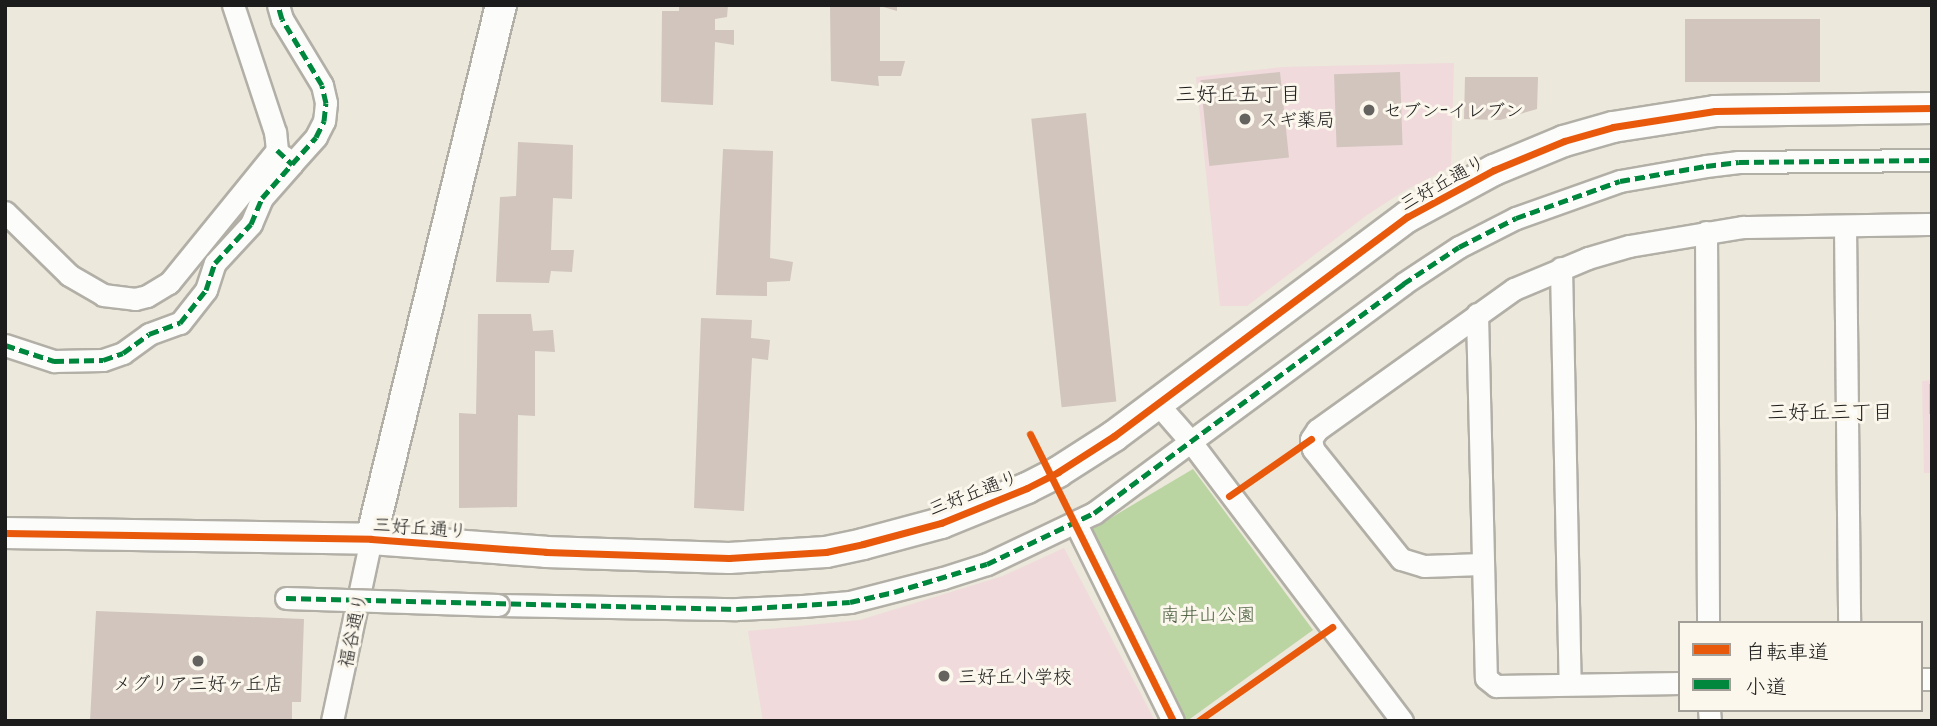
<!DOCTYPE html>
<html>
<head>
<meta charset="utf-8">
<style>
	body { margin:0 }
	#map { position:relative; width:1937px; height:726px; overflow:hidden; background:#ece8db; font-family:Mali,"Klee One",sans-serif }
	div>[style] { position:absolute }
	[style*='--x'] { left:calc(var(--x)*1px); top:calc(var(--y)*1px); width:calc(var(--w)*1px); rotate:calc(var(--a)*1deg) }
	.built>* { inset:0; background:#f0dadc }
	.green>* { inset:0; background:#bad4a2 }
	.building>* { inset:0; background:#d1c5be; transform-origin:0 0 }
	.roads { filter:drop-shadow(2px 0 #b2afa7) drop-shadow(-2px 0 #b2afa7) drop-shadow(0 2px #b2afa7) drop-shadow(0 -2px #b2afa7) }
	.street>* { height:21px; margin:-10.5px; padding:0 10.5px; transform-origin:10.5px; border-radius:10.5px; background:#fcfcfa }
	.secondary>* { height:30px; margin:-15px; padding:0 15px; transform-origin:15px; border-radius:15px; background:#fcfcfa }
	.bridges { filter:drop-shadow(2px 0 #b2afa7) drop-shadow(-2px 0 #b2afa7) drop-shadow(0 2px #b2afa7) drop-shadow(0 -2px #b2afa7) }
	.street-bridge>* { height:21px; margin:-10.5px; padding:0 10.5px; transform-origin:10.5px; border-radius:10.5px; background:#fcfcfa }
	.quiet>* { height:5px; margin-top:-2.5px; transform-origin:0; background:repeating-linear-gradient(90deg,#00873e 0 10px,transparent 0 15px) }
	.cycleway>* { height:7px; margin:-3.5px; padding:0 3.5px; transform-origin:3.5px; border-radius:3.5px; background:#e8590c }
	.dots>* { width:19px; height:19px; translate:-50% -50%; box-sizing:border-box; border:4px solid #fbf7ec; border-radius:50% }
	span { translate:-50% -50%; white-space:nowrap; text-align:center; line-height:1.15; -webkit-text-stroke:6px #fbf7ec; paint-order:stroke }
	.poi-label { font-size:19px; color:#1c1c1c }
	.left { translate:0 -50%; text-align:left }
	.street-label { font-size:19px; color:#1c1c1c }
	.park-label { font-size:19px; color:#4b5f3f }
	.neighbourhood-label { font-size:21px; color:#1c1c1c }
	.frame { position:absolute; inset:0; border:7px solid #1c1c1c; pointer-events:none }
	.legend { position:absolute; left:1678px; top:621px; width:245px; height:91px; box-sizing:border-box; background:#fbf7ec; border:2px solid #a29f99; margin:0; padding:9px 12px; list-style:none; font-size:21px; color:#1c1c1c }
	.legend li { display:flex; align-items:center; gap:14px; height:35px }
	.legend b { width:35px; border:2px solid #a29f99 }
</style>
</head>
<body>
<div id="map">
	<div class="built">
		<div style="clip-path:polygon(1454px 63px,1451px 167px,1404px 191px,1367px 215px,1247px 306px,1220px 306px,1196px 77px,1282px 67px)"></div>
		<div style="clip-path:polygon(1932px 380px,1932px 473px,1924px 473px,1922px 381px)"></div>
		<div style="clip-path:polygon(1064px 548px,1155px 721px,763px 721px,748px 631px,860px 620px,1003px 576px)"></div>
	</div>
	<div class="green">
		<div style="clip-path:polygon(1193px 469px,1313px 630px,1187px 721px,1181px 721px,1082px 535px)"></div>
	</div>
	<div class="building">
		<div style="clip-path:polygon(679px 5px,728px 5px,727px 17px,715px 19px,715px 30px,734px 30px,734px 45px,715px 42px,713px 105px,661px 102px,662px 11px,679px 11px)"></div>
		<div style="clip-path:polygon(830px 5px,897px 5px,897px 11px,880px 6px,880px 61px,905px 61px,901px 76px,878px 76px,879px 86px,831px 81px)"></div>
		<div style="left:1685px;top:19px;width:135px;height:63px"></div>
		<div style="left:1280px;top:72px;width:86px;height:80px;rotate:84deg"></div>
		<div style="left:1400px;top:72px;width:73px;height:66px;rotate:88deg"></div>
		<div style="clip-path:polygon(1465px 77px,1538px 77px,1537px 109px,1500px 120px,1464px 119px)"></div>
		<div style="left:1086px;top:113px;width:290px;height:55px;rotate:84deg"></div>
		<div style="clip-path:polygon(518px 142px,573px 145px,572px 199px,553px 198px,551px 250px,574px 250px,572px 272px,551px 271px,549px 283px,496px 282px,500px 197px,516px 196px)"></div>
		<div style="clip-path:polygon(723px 149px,773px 151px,770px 258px,793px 262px,790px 281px,767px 282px,767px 296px,716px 295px)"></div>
		<div style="clip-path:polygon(478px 314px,531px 314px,533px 331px,553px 330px,555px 352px,535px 351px,535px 416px,518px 415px,517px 507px,459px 508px,459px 413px,476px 414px)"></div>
		<div style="clip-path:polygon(701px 318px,752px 320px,751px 338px,770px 340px,768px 360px,752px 358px,744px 511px,694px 508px)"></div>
		<div style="left:1929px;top:384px;width:3px;height:30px"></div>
		<div style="clip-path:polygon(96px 611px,304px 619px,301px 702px,292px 702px,292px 721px,90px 721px)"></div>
	</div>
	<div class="roads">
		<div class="street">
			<div style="--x:278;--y:5;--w:15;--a:74"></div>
			<div style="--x:282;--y:19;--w:77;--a:58.8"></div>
			<div style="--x:322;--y:85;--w:18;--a:77"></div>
			<div style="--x:326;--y:103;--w:18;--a:96"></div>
			<div style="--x:324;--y:121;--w:18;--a:117"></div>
			<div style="--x:316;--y:137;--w:36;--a:132"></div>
			<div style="--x:292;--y:164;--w:12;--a:-138"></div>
			<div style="--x:5;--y:212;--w:90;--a:44.5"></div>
			<div style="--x:69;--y:275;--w:39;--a:30"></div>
			<div style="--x:103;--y:295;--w:32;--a:7"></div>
			<div style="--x:135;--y:299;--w:12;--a:-14"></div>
			<div style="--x:147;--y:296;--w:26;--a:-31"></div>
			<div style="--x:169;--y:283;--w:171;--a:-50.9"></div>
			<div style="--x:277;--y:150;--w:18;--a:-96"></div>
			<div style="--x:275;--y:132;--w:134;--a:-108.3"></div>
			<div style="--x:1845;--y:226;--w:397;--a:89.4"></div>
			<div style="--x:1706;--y:232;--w:391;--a:89.7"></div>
			<div style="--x:1561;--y:268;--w:416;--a:88.8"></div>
			<div style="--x:1477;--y:314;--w:364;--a:88.6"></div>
			<div style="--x:1486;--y:678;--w:13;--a:39"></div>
			<div style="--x:1496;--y:686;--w:184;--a:-0.9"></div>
			<div style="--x:5;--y:345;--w:52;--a:18.1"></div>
			<div style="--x:54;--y:361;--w:49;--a:-1.2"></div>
			<div style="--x:103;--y:360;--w:21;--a:-19"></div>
			<div style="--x:123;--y:353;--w:32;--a:-36"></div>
			<div style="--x:149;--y:334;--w:33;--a:-20"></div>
			<div style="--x:180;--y:323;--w:42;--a:-51.8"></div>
			<div style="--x:206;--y:290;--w:28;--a:-72"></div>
			<div style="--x:215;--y:263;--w:53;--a:-47.3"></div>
			<div style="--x:251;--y:224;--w:28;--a:-67"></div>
			<div style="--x:262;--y:198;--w:45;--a:-48.6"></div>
			<div style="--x:1156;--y:402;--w:53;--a:48.8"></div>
			<div style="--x:1191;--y:442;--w:350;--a:52.9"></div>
			<div style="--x:1075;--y:522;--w:222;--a:63.8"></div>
			<div style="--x:1482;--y:564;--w:58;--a:178"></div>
			<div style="--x:1424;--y:566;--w:24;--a:-163"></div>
			<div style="--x:1401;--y:559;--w:141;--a:-128.7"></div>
			<div style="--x:1313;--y:449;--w:10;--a:-101"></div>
			<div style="--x:1311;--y:439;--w:11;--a:-56"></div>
			<div style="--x:1317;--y:430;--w:242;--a:-35.6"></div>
			<div style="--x:1514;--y:289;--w:80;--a:-22.7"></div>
			<div style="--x:1588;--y:258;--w:43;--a:-16.3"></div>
			<div style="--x:1629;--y:246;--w:116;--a:-9.5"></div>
			<div style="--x:1743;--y:227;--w:189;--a:-0.9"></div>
			<div style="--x:498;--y:605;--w:239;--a:1"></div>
			<div style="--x:737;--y:609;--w:66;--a:-2.6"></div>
			<div style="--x:803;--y:606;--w:47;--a:-4.9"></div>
			<div style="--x:850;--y:602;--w:96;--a:-14.5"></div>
			<div style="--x:943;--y:578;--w:46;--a:-17.7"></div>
			<div style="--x:987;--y:564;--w:119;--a:-25.5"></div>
			<div style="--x:1094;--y:513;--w:385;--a:-36.5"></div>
			<div style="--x:1403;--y:284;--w:67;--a:-33.5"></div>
			<div style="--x:1459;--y:247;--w:64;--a:-27"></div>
			<div style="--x:1516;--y:218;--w:110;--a:-19.6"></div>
			<div style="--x:1620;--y:181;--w:87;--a:-9.9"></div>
			<div style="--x:1706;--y:166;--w:33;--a:-7"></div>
			<div style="--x:1739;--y:162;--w:193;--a:-0.6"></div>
			<div style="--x:1921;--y:679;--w:11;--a:0"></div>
			<div style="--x:1709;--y:710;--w:11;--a:85"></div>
			<div style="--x:332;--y:721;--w:186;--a:-77.9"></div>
		</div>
		<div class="secondary">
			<div style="--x:5;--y:533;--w:366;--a:0.9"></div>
			<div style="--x:371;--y:539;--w:175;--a:4.2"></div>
			<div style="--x:546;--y:552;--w:183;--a:1.9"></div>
			<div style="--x:729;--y:558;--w:97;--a:-3.5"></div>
			<div style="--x:826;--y:552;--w:38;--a:-12"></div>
			<div style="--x:863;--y:544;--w:81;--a:-15.1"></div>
			<div style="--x:941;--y:523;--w:93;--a:-22.1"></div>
			<div style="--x:1027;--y:488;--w:35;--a:-27"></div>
			<div style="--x:1058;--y:472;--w:67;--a:-32.7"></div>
			<div style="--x:1114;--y:436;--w:366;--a:-36.8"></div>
			<div style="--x:1407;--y:217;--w:99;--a:-28.4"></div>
			<div style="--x:1494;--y:170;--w:76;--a:-22.5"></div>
			<div style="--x:1564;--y:141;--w:51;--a:-15.9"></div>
			<div style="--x:1613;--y:127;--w:103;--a:-8.9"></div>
			<div style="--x:1715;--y:111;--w:217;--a:-0.8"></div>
			<div style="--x:371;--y:539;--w:550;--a:-76.32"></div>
		</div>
	</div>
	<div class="bridges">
		<div class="street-bridge">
			<div style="--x:286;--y:598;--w:212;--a:1.9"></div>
		</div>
	</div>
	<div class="quiet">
		<div style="--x:277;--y:150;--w:21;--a:43"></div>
		<div style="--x:292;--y:164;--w:36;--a:-48"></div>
		<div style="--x:316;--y:137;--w:18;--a:-63"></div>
		<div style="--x:324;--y:121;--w:18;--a:-84"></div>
		<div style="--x:326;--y:103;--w:18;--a:-103"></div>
		<div style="--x:322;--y:85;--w:77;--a:-121.2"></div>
		<div style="--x:282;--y:19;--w:15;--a:-106"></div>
		<div style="--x:5;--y:345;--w:52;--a:18.1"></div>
		<div style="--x:54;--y:361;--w:49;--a:-1.2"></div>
		<div style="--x:103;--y:360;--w:21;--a:-19"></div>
		<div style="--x:123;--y:353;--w:32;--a:-36"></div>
		<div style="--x:149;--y:334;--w:33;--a:-20"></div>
		<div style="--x:180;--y:323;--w:42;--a:-51.8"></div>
		<div style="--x:206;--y:290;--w:28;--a:-72"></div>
		<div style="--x:215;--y:263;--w:53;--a:-47.3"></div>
		<div style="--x:251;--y:224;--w:28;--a:-67"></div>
		<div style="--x:262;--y:198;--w:45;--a:-48.6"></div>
		<div style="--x:286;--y:598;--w:451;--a:1.4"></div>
		<div style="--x:737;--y:609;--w:113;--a:-3.5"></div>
		<div style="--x:850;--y:602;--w:45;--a:-12.8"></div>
		<div style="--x:894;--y:592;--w:97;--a:-16.8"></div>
		<div style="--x:987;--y:564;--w:119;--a:-25.5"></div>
		<div style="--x:1094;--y:513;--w:385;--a:-36.5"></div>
		<div style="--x:1403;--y:284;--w:67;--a:-33.5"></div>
		<div style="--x:1459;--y:247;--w:64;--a:-27"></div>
		<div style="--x:1516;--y:218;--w:110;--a:-19.6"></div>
		<div style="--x:1620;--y:181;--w:87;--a:-9.9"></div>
		<div style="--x:1706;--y:166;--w:33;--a:-7"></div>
		<div style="--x:1739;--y:162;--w:193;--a:-0.6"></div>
	</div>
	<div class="cycleway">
		<div style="--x:1030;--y:434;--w:321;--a:63.5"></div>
		<div style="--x:1229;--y:496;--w:100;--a:-34.8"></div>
		<div style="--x:5;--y:533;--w:366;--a:0.9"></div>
		<div style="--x:371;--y:539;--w:175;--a:4.2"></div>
		<div style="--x:546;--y:552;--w:183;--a:1.9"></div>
		<div style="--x:729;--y:558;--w:97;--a:-3.5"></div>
		<div style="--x:826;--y:552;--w:38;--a:-12"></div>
		<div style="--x:863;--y:544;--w:81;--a:-15.1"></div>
		<div style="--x:941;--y:523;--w:93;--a:-22.1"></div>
		<div style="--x:1027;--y:488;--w:35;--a:-27"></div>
		<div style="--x:1058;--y:472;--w:67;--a:-32.7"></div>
		<div style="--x:1114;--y:436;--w:366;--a:-36.8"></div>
		<div style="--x:1407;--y:217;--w:99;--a:-28.4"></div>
		<div style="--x:1494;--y:170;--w:76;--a:-22.5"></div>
		<div style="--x:1564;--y:141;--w:51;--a:-15.9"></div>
		<div style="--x:1613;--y:127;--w:103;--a:-8.9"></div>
		<div style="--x:1715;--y:111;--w:217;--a:-0.8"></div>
		<div style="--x:1198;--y:721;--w:164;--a:-35"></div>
	</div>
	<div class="dots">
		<div style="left:1369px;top:110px;background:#65635f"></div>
		<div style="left:1245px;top:119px;background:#65635f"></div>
		<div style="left:198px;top:661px;background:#65635f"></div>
		<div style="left:944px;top:676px;background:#65635f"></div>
	</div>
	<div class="poi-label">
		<span class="left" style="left:1383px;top:110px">セブン-イレブン</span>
		<span class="left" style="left:1259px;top:119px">スギ薬局</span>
		<span class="left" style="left:958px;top:676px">三好丘小学校</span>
		<span style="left:198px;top:683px">メグリア三好ヶ丘店</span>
	</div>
	<div class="street-label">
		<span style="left:1442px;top:182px;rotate:-29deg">三好丘通り</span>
		<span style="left:973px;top:492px;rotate:-21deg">三好丘通り</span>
		<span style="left:420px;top:527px;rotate:4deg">三好丘通り</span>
		<span style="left:352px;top:630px;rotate:-78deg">福谷通り</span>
	</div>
	<div class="park-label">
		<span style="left:1208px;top:614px">南井山公園</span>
	</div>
	<div class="neighbourhood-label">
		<span style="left:1238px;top:93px">三好丘五丁目</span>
		<span style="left:1830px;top:411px">三好丘三丁目</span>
	</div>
	<div class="frame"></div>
	<ul class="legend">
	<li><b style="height:9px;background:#e8590c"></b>自転車道</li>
	<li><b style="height:9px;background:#00873e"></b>小道</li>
	</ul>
</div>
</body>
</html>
